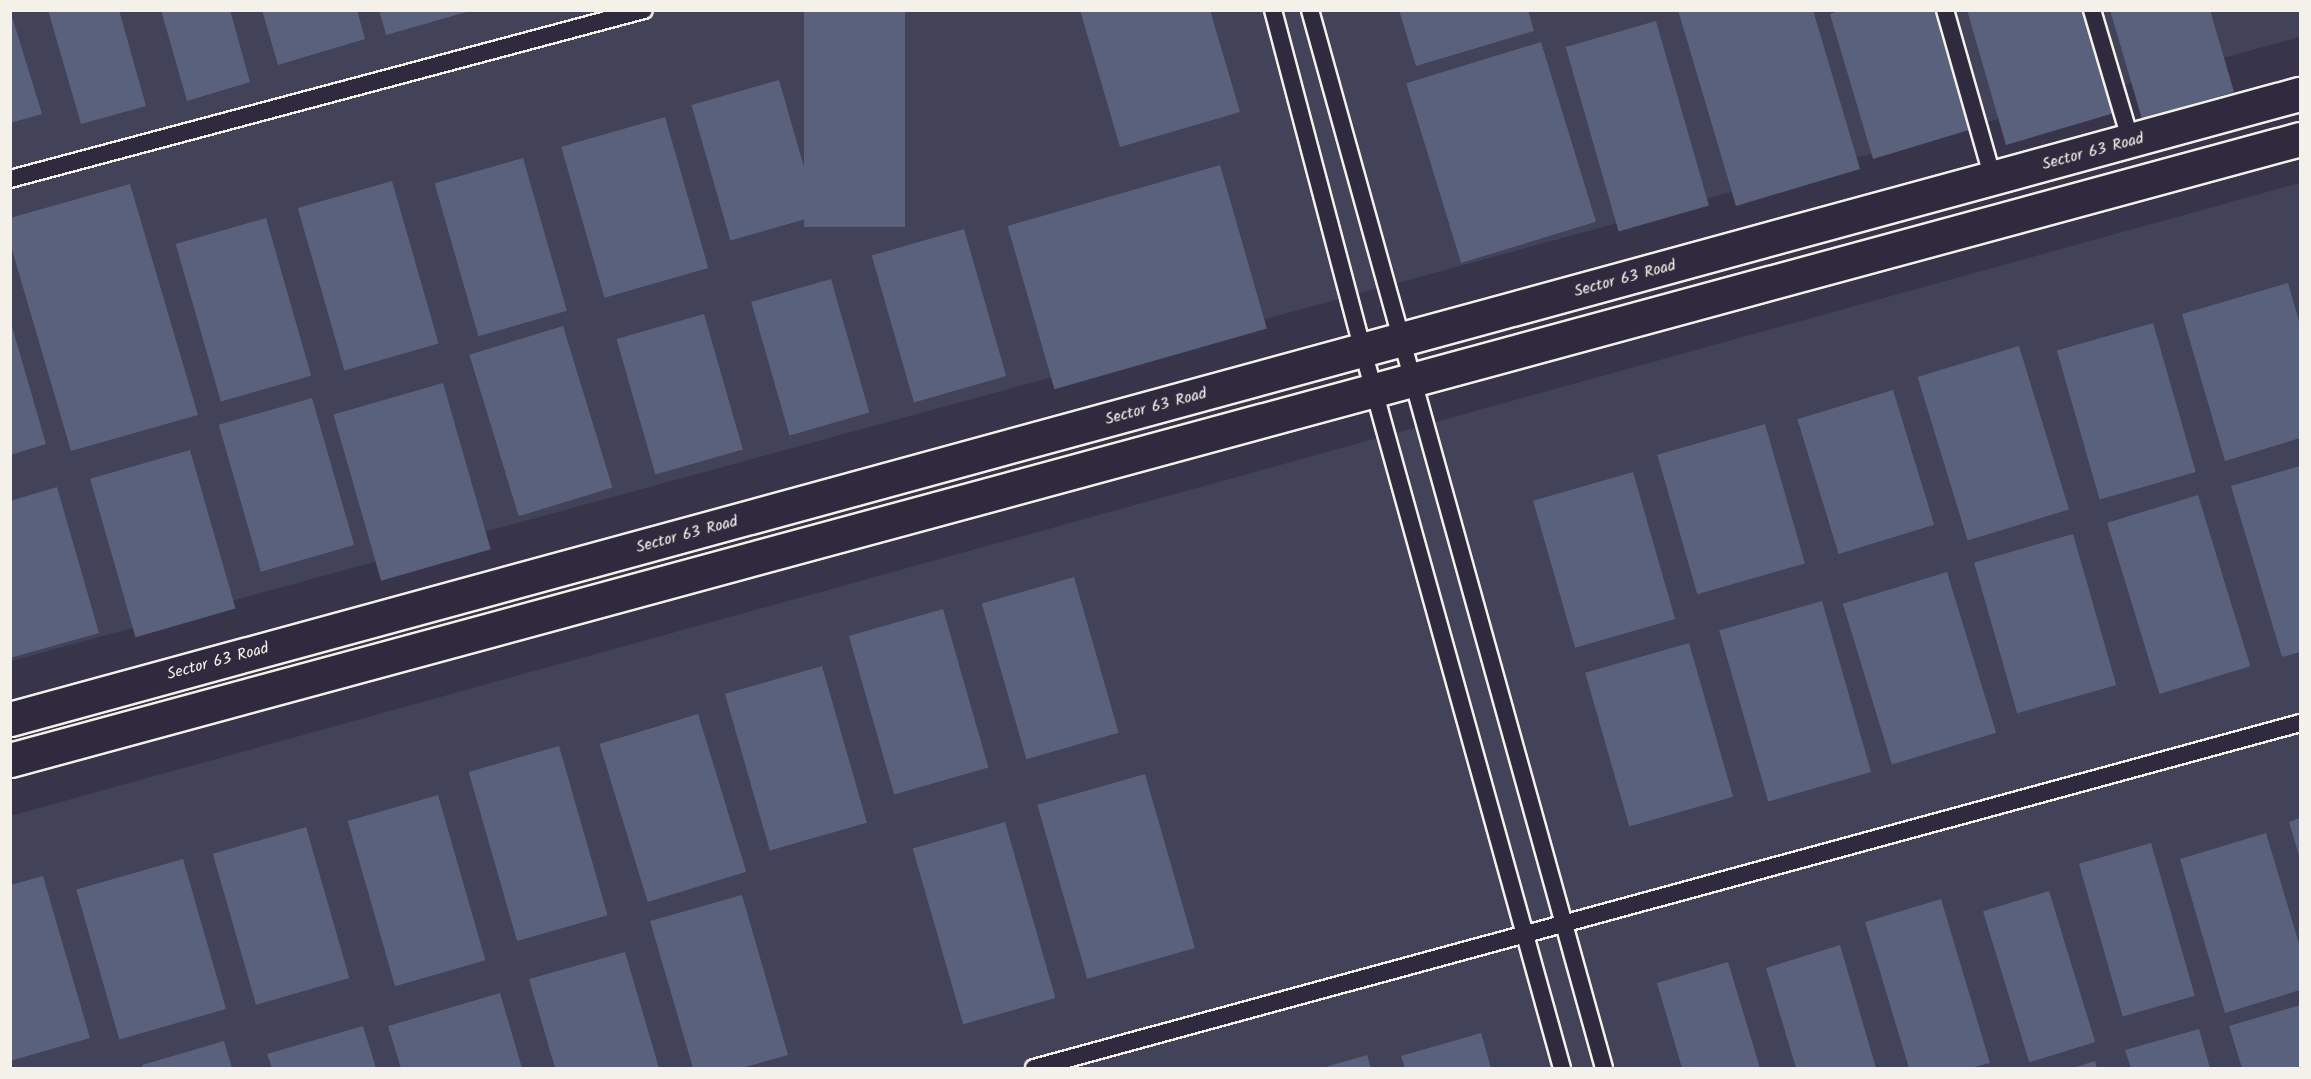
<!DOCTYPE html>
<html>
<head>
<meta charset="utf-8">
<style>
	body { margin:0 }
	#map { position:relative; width:2311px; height:1079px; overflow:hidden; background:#38354a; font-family:Kalam,sans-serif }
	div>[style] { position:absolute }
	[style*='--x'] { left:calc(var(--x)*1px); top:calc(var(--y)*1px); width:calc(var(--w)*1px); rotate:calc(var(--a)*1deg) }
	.built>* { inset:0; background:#424259 }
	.building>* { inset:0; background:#5a617d; transform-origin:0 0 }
	.roads { filter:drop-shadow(2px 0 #f4f1e8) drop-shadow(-2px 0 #f4f1e8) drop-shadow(0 2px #f4f1e8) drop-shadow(0 -2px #f4f1e8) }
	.lane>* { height:16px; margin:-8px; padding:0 8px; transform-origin:8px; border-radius:8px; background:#2f2a3d }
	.secondary>* { height:33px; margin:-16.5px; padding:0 16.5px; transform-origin:16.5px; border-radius:16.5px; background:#2f2a3d }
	span { translate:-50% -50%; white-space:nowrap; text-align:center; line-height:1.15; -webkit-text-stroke:5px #2f2a3d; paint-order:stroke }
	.street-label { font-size:16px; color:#f4f1e8 }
	.frame { position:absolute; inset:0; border:12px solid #f4f1e8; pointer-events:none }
</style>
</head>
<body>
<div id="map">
	<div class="built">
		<div style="clip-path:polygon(11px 11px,2300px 11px,2300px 37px,11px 661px)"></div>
		<div style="clip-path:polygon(2300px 183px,2300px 1068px,11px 1068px,10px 816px)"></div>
	</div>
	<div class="building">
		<div style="clip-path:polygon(10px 10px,42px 114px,10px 123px)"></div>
		<div style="clip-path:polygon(48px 10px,119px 10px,146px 106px,81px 124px)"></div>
		<div style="clip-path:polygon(161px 10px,230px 10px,250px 82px,187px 101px)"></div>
		<div style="clip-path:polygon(262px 10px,357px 10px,365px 39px,278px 65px)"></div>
		<div style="clip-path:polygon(379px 10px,470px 10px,470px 11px,386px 35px)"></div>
		<div style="left:804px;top:10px;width:101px;height:217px"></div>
		<div style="clip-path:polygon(1080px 10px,1210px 10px,1240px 112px,1120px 147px)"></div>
		<div style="clip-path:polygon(1399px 10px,1528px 10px,1534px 31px,1416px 66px)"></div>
		<div style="clip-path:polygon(1678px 10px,1813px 10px,1860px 169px,1736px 206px)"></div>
		<div style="clip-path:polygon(1842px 10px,1934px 10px,1969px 130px,1873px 159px,1830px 14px)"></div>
		<div style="clip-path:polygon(1967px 10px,2083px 10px,2114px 113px,2006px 145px)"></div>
		<div style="clip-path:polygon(2110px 10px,2210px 10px,2234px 92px,2142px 119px)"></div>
		<div style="left:1656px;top:21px;width:192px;height:94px;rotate:74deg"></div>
		<div style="left:1541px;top:42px;width:188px;height:141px;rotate:73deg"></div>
		<div style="left:779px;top:80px;width:141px;height:91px;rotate:74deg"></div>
		<div style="left:665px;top:117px;width:157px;height:108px;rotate:74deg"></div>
		<div style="left:523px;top:158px;width:159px;height:92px;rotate:74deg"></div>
		<div style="left:1220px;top:165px;width:170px;height:221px;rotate:74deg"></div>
		<div style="left:392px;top:181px;width:169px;height:98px;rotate:74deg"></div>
		<div style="clip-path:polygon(130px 184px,198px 415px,71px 451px,10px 243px,10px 218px)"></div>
		<div style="left:266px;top:218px;width:164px;height:94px;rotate:74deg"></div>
		<div style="left:964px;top:229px;width:153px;height:96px;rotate:74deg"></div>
		<div style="left:831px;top:279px;width:139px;height:83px;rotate:74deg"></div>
		<div style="clip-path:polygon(2288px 283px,2300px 325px,2300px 438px,2225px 461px,2182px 314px)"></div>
		<div style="left:704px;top:314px;width:141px;height:91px;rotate:74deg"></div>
		<div style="clip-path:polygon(11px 323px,46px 444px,10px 455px,10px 324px)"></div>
		<div style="left:2153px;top:323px;width:155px;height:100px;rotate:74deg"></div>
		<div style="left:563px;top:326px;width:169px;height:98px;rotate:73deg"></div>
		<div style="left:2019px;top:346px;width:171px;height:106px;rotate:73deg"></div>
		<div style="left:443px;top:383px;width:173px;height:114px;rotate:74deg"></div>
		<div style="left:1893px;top:390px;width:141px;height:100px;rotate:73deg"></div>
		<div style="left:312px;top:398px;width:153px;height:97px;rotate:74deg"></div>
		<div style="left:1765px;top:424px;width:145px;height:112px;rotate:74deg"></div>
		<div style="left:190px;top:450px;width:165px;height:104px;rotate:74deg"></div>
		<div style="clip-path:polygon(2300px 466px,2300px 652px,2282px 657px,2231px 486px)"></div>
		<div style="left:1633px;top:472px;width:153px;height:104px;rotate:74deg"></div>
		<div style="clip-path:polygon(57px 487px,99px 633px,10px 658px,10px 501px)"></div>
		<div style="left:2198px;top:495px;width:179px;height:95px;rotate:73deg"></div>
		<div style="left:2073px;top:534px;width:157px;height:103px;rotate:74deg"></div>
		<div style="left:1947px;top:572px;width:168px;height:109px;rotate:73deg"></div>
		<div style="left:1074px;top:577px;width:162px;height:96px;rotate:74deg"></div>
		<div style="left:1822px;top:601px;width:178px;height:107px;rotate:74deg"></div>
		<div style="left:943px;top:609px;width:165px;height:98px;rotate:74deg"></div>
		<div style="left:1689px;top:643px;width:160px;height:108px;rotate:74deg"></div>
		<div style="left:822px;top:666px;width:163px;height:101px;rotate:74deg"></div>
		<div style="left:698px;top:714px;width:165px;height:103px;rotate:73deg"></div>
		<div style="left:559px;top:746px;width:176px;height:94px;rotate:74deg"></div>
		<div style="left:1145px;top:774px;width:181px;height:112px;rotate:74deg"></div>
		<div style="left:438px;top:795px;width:172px;height:94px;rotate:74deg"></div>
		<div style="clip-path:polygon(2300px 818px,2300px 859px,2289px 822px)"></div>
		<div style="left:1005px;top:822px;width:183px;height:96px;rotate:74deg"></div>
		<div style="left:306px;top:827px;width:157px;height:97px;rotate:74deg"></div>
		<div style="clip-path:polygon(2266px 833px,2300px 947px,2300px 990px,2225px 1013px,2180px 859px)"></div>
		<div style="left:2151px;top:843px;width:159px;height:75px;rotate:74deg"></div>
		<div style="left:183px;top:859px;width:156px;height:111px;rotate:74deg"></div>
		<div style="clip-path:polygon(43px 876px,90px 1038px,10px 1061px,10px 885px)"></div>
		<div style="left:2049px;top:891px;width:158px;height:69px;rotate:73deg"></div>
		<div style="clip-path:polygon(742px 895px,788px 1055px,742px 1068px,693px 1068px,650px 921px)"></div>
		<div style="clip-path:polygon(1941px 899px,1990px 1063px,1970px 1068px,1909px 1068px,1865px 922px)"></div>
		<div style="clip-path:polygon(1840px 945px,1876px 1068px,1796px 1068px,1766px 968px)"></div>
		<div style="clip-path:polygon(625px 952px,659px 1068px,555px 1068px,529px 979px)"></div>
		<div style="clip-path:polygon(1728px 962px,1760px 1068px,1682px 1068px,1657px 983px)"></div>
		<div style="clip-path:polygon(500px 993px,522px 1068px,401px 1068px,388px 1026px)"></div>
		<div style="clip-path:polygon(2300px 1005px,2300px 1068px,2242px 1068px,2229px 1026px)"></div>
		<div style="clip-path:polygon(363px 1026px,376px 1068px,272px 1068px,267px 1054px)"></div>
		<div style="clip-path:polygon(2199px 1029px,2210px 1068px,2131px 1068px,2125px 1050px)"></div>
		<div style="clip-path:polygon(1481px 1033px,1491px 1068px,1405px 1068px,1401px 1056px)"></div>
		<div style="clip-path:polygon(224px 1041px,232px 1068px,143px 1068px,142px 1065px)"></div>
		<div style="clip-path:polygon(1367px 1055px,1371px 1068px,1322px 1068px)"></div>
		<div style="clip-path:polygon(2095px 1061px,2097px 1068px,2073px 1068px)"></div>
	</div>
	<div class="roads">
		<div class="lane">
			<div style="--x:1273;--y:10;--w:353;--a:75.2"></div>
			<div style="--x:1363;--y:351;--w:744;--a:74.49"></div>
			<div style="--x:1310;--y:10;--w:1098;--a:74.47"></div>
			<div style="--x:1945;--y:10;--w:175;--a:74.1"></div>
			<div style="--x:2092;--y:10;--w:138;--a:73.5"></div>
			<div style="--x:10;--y:179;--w:656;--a:-14.93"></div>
			<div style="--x:1034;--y:1068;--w:1312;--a:-15.24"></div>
		</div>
		<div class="secondary">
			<div style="--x:10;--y:719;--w:2374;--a:-15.27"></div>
			<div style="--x:10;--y:760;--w:2373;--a:-15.17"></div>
		</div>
	</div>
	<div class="street-label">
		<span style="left:2093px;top:152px;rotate:-15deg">Sector 63 Road</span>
		<span style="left:1625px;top:279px;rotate:-15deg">Sector 63 Road</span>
		<span style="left:1156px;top:407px;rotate:-15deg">Sector 63 Road</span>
		<span style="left:687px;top:535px;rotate:-15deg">Sector 63 Road</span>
		<span style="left:218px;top:662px;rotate:-15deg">Sector 63 Road</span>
	</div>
	<div class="frame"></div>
</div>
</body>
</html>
